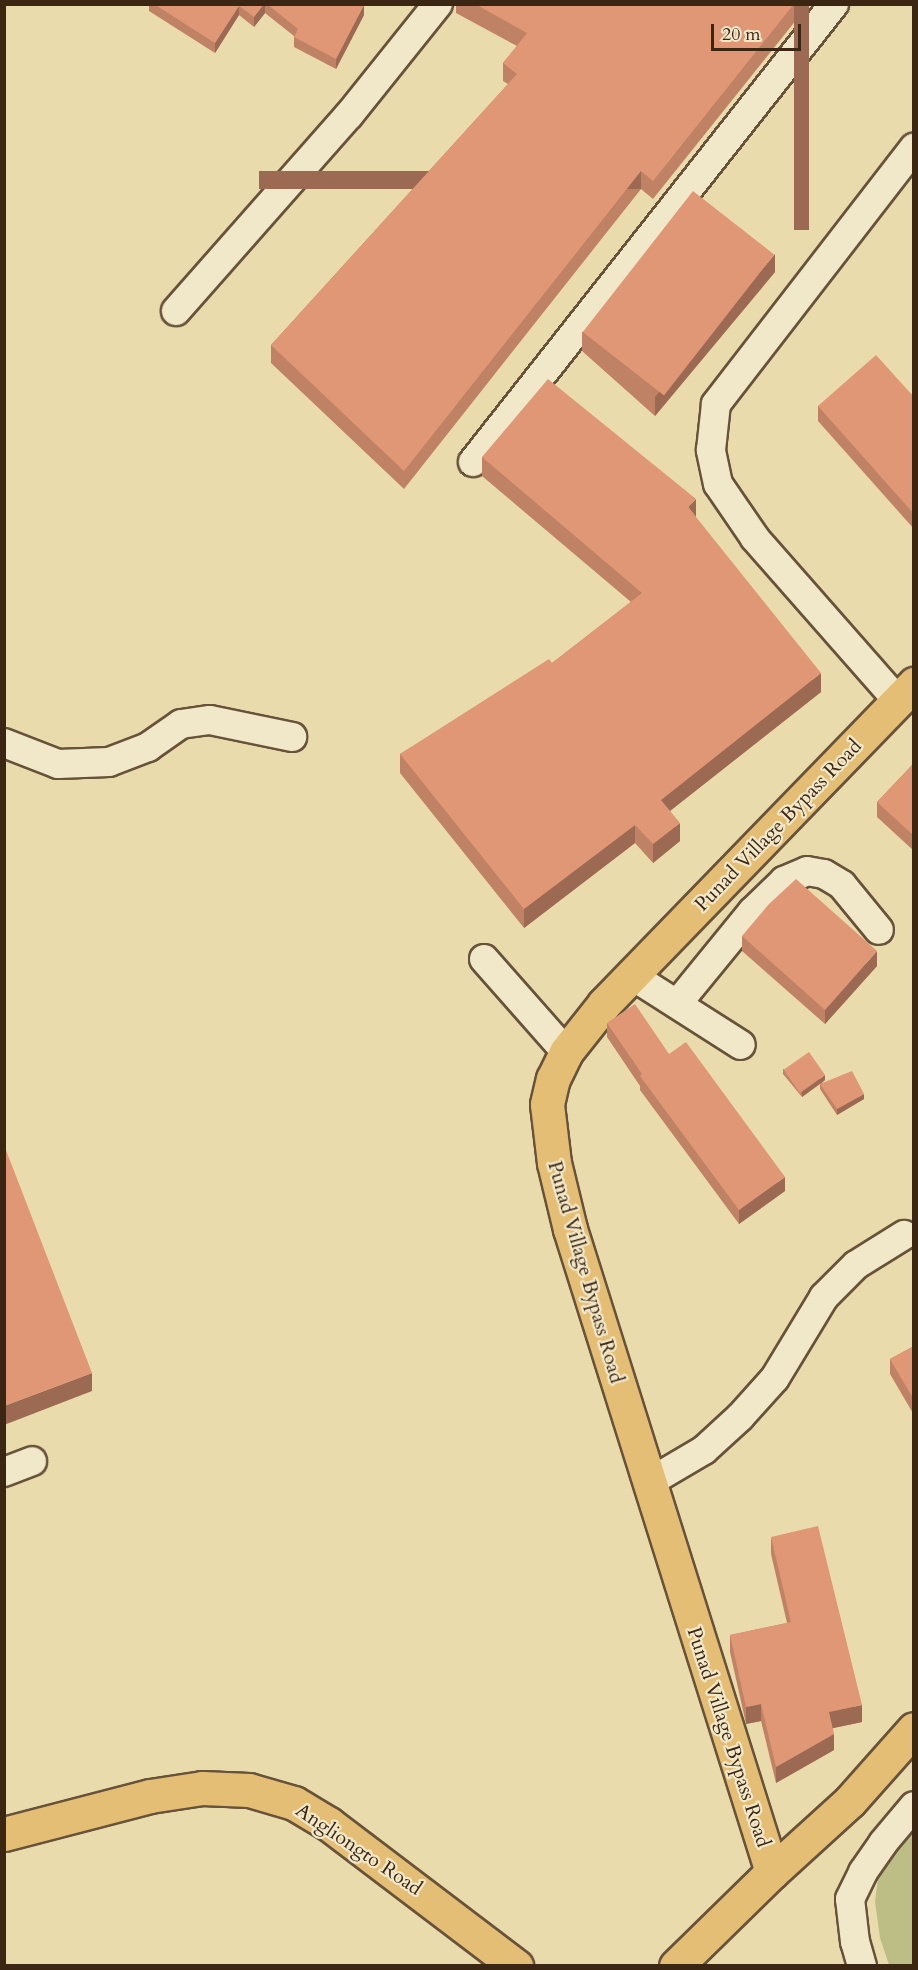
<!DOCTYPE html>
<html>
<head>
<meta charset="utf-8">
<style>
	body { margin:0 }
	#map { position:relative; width:918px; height:1970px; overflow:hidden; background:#eadbad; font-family:Cardo,serif }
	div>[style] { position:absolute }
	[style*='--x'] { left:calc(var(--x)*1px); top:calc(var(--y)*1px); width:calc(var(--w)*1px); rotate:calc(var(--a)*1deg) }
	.green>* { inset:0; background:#bdbe85 }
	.roads { filter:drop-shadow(2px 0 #67523a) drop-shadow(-2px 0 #67523a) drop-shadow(0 2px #67523a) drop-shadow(0 -2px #67523a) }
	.minor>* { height:28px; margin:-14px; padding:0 14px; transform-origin:14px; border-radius:14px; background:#f1e8ca }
	.major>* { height:33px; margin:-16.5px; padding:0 16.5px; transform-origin:16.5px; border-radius:16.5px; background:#e5be76 }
	.wall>* { inset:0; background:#c08265 }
	.shaded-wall>* { inset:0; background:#9c6a53; transform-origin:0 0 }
	.building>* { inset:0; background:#df9776; transform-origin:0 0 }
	span { translate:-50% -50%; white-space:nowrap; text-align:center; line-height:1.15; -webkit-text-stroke:4.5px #f1e8ca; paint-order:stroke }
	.street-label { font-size:20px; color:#3b2513 }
	.frame { position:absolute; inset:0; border:6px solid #3b2513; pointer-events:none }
	.scale { position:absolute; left:711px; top:24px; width:90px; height:27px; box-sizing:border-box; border:3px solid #3b2513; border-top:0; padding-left:8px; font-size:18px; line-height:21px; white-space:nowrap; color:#3b2513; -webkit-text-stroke:4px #f1e8ca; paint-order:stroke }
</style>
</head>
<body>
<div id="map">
	<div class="green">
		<div style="clip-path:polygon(913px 1828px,913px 1965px,889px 1965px,880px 1938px,875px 1902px,878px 1878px,895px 1850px)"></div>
	</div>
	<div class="roads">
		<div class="minor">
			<div style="--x:176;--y:311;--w:261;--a:-48.6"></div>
			<div style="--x:349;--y:115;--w:142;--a:-51.3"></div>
			<div style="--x:473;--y:462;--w:583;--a:-51.75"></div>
			<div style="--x:898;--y:701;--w:217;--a:-131.3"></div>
			<div style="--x:755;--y:538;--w:65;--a:-124.4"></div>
			<div style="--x:718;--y:484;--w:35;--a:-102"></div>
			<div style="--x:711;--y:450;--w:46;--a:-83.8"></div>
			<div style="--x:716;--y:404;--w:324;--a:-52.3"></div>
			<div style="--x:4;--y:743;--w:58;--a:21.3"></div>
			<div style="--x:58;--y:764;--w:51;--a:-2.2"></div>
			<div style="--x:109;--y:762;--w:42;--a:-21"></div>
			<div style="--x:148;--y:747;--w:40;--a:-34.9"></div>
			<div style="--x:181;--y:724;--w:29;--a:-8"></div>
			<div style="--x:210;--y:720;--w:84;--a:11.7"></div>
			<div style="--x:484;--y:959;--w:124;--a:48.6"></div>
			<div style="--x:631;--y:975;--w:130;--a:32.5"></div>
			<div style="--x:677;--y:1004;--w:119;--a:-50.8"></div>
			<div style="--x:752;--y:912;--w:45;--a:-44.1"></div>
			<div style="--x:784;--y:881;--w:25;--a:-23"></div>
			<div style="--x:807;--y:871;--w:17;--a:10"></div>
			<div style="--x:824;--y:874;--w:21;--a:31"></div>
			<div style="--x:842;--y:885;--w:58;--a:50.6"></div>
			<div style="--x:4;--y:1472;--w:30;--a:-21"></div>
			<div style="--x:648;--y:1483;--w:65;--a:-30.5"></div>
			<div style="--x:704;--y:1450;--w:49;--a:-42.5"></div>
			<div style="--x:740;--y:1417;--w:52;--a:-48.1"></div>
			<div style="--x:775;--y:1378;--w:95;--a:-58.8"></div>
			<div style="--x:824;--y:1297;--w:45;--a:-45"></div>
			<div style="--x:856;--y:1265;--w:57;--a:-32"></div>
			<div style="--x:862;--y:1966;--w:25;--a:-106"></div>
			<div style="--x:855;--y:1942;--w:43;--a:-96.6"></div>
			<div style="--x:850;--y:1899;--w:30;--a:-64"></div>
			<div style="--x:863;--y:1872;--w:35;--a:-55"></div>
			<div style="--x:883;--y:1843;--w:48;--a:-50"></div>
		</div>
		<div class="major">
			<div style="--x:4;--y:1834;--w:151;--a:-14.6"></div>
			<div style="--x:150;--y:1796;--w:53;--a:-8.7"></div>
			<div style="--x:202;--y:1788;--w:47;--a:2.4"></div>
			<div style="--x:249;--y:1790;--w:47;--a:16.1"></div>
			<div style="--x:294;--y:1803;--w:41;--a:31"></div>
			<div style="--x:329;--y:1824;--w:235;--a:37.2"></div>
			<div style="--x:772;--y:1872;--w:674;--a:-107.44"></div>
			<div style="--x:570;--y:1229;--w:68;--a:-103.6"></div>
			<div style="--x:554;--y:1163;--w:59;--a:-96.8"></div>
			<div style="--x:547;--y:1104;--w:26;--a:-77"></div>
			<div style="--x:553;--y:1079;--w:30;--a:-64"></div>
			<div style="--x:566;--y:1052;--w:61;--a:-51.6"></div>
			<div style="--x:604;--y:1004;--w:446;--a:-45.9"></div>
			<div style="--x:676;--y:1966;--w:134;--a:-44.4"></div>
			<div style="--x:772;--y:1872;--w:105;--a:-42.3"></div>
			<div style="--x:850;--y:1801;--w:96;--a:-48.4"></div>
		</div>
	</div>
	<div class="wall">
		<div style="clip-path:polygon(149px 4px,363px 4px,364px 15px,336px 69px,294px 47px,294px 36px,265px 13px,254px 27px,239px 15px,215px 53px,149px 11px)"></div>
		<div style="clip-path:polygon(456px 4px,809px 4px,653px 199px,641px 189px,404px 489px,271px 363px,271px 345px,508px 84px,503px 81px,503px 63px,517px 46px,456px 13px)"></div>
		<div style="clip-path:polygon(775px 272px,655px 416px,582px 351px,582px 332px)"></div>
		<div style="clip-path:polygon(914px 397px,914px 529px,818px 421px,818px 406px)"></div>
		<div style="clip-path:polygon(482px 457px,696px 518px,821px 692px,670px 811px,680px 841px,653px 863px,635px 843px,524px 928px,400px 773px,400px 754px,552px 663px,631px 602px,482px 476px)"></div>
		<div style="clip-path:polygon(914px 763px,914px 851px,877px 817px,877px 802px)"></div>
		<div style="clip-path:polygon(742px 936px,877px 966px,825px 1024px,742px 951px)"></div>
		<div style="clip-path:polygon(607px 1023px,669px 1054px,785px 1191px,739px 1224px,640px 1090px,640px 1086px,607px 1037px)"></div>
		<div style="clip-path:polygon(783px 1069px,825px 1080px,822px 1083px,864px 1099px,837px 1115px,820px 1089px,820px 1084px,802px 1097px,783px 1074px)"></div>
		<div style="clip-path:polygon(914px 1346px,914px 1415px,890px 1374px,890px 1359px)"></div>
		<div style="clip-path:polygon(771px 1537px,862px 1722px,833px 1728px,834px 1750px,776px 1783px,761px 1721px,746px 1724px,730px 1652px,730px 1635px,787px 1623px,771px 1554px)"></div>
	</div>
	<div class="shaded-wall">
		<div style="clip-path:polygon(264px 4px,265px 4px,265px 13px,254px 27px,254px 17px)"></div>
		<div style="left:794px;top:4px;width:15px;height:226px"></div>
		<div style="clip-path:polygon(364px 5px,364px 15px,336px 69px,336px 59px)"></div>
		<div style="clip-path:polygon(239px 6px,239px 15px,215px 53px,215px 43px)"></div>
		<div style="left:641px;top:171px;width:18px;height:382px;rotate:90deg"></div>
		<div style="clip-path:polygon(775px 254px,775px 272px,655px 416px,655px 397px)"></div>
		<div style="clip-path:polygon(696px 499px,696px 517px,688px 507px)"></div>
		<div style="clip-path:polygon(821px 673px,821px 692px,661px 818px,661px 800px)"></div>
		<div style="clip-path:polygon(680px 823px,680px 841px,653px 863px,653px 844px)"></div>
		<div style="clip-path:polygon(635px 825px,635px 843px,524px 928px,524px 909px)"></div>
		<div style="clip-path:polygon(877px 951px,877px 966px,825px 1024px,825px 1010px)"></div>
		<div style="clip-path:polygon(825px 1075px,825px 1080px,802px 1097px,802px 1092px)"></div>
		<div style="clip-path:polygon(864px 1094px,864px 1099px,837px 1115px,837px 1109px)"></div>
		<div style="clip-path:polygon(785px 1177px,785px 1191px,739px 1224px,739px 1210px)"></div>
		<div style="clip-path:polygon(92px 1373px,92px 1391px,4px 1425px,4px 1406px)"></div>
		<div style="clip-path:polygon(761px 1704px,761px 1721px,746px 1724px,746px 1707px)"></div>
		<div style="clip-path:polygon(862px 1705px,862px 1722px,829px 1729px,829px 1712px)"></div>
		<div style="clip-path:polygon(834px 1734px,834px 1750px,776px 1783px,776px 1767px)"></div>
	</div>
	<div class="building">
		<div style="clip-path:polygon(154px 4px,264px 4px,254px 17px,239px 6px,215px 43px)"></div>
		<div style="clip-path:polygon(267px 4px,363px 4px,364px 5px,336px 59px,294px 37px,298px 29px)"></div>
		<div style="clip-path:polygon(475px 4px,794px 4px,653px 181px,641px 171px,404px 471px,271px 345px,517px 74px,503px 63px,527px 33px)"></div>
		<div style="left:693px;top:191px;width:103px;height:179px;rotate:38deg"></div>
		<div style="clip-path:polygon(876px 355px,914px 397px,914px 514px,818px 406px)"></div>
		<div style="clip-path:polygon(548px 379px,696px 499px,688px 507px,821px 673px,661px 800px,680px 823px,653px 844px,635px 825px,524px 909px,400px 754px,549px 659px,552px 663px,642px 593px,482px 457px)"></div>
		<div style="clip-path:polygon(914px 763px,914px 836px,877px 802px)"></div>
		<div style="clip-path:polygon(796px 879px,877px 951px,825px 1010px,742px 936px,769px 904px)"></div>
		<div style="clip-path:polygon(635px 1004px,669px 1054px,686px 1042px,785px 1177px,739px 1210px,640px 1076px,642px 1074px,607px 1023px)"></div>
		<div style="left:809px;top:1052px;width:28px;height:31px;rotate:55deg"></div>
		<div style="clip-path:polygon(852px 1071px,864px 1094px,837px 1109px,820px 1084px)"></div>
		<div style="clip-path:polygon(4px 1145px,92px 1373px,4px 1406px)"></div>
		<div style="clip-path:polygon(914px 1346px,914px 1400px,890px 1359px)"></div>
		<div style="clip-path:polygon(818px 1526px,862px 1705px,829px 1712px,834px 1734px,776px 1767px,761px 1704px,746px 1707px,730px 1635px,791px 1622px,771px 1537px)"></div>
	</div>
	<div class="street-label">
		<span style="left:778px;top:825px;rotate:-46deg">Punad Village Bypass Road</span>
		<span style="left:586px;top:1272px;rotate:74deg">Punad Village Bypass Road</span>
		<span style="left:729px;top:1737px;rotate:72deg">Punad Village Bypass Road</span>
		<span style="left:359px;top:1849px;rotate:34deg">Angliongto Road</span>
	</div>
	<div class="frame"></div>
	<div class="scale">20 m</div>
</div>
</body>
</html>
